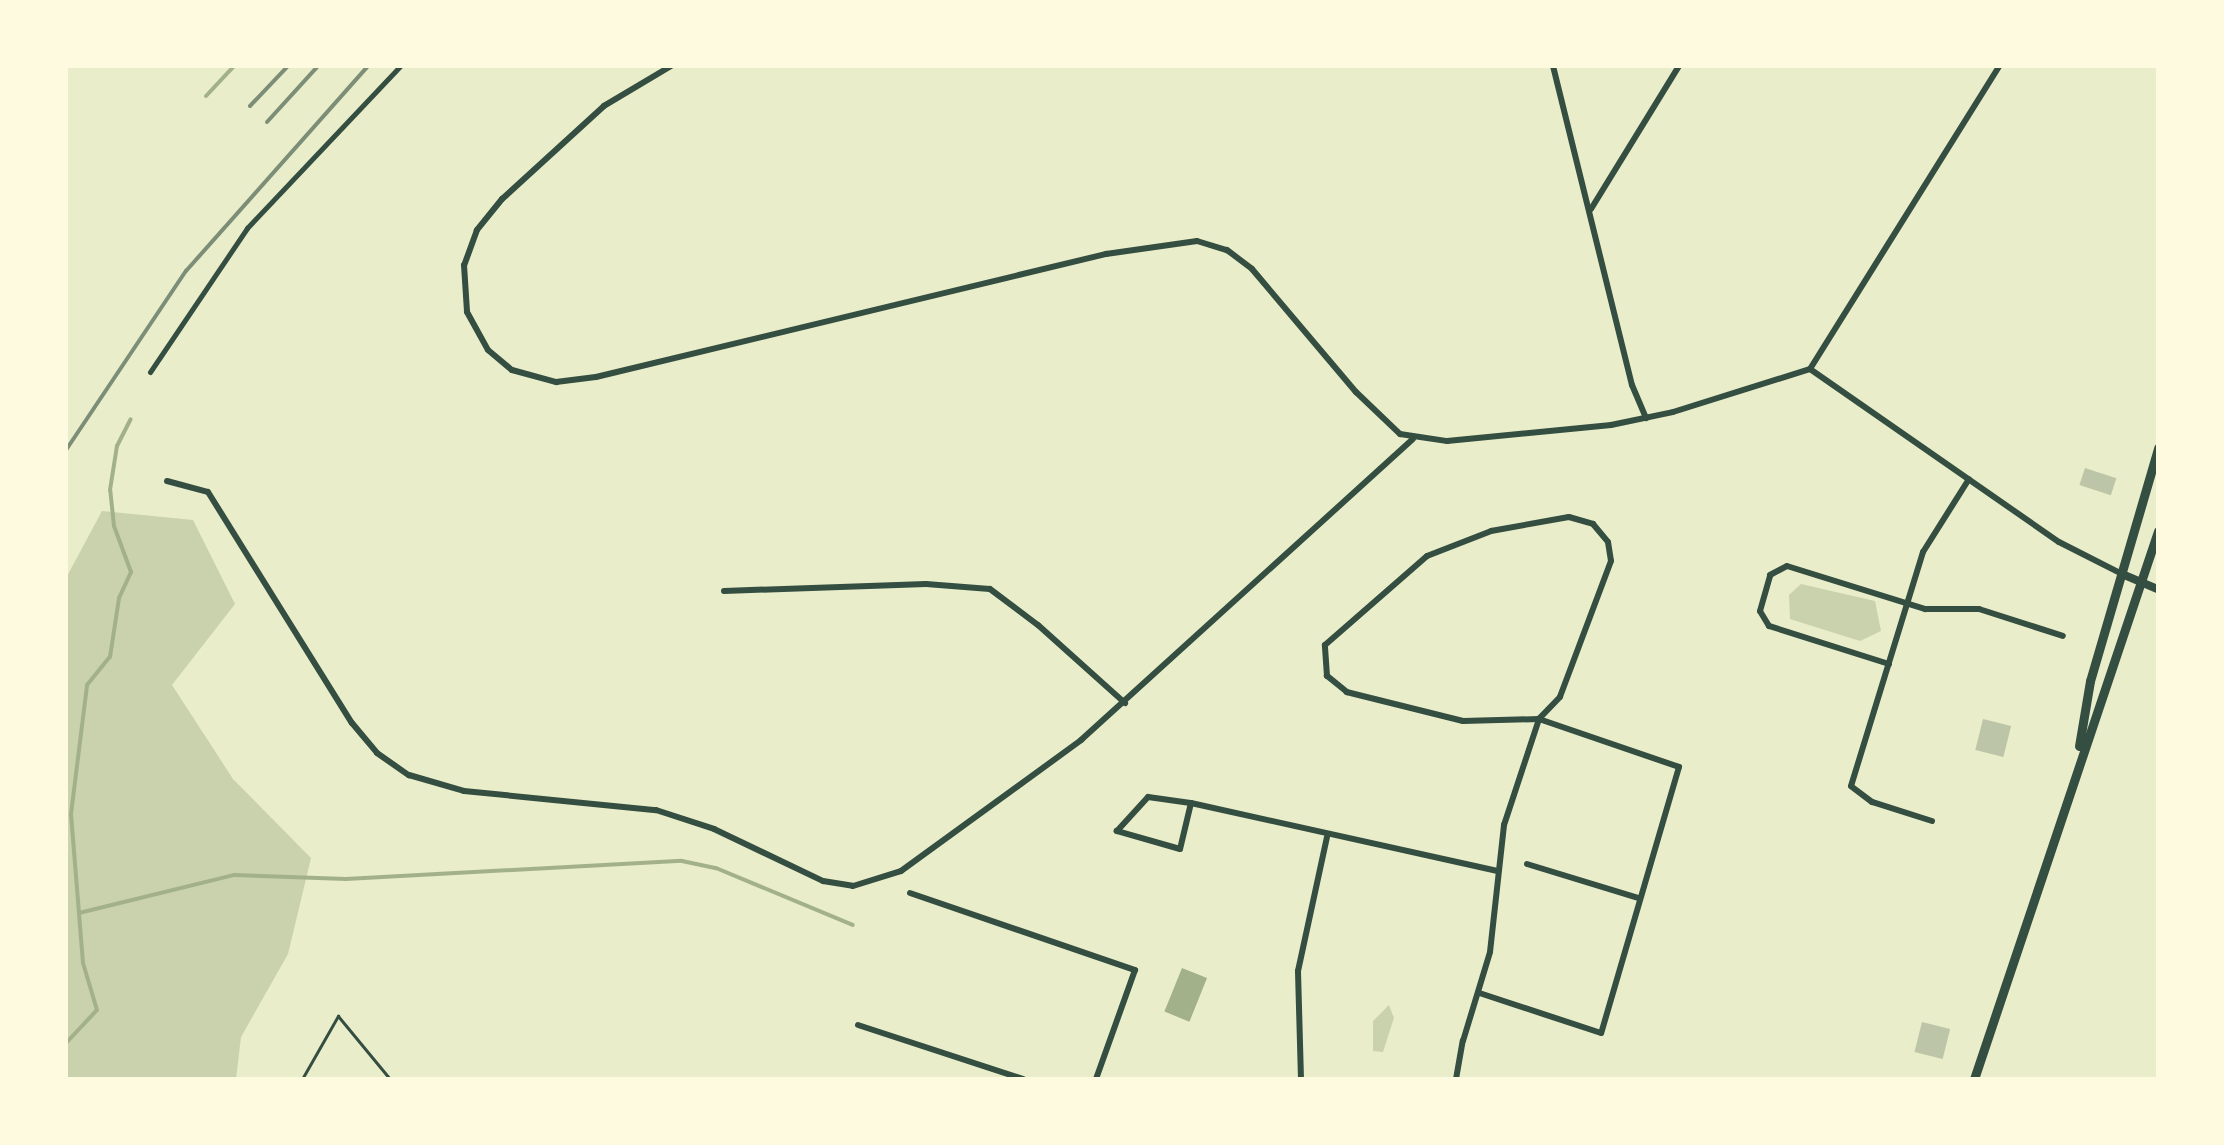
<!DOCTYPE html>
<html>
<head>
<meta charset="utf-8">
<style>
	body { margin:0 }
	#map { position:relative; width:2224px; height:1145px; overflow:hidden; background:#e9edc9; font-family:Cabin,sans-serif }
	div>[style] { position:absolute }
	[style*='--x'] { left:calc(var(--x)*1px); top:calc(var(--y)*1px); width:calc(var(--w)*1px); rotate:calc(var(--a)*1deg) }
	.green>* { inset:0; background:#cad2ad }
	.water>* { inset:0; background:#a3b18a; transform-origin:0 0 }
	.stream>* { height:4px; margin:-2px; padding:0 2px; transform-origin:2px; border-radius:2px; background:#a3b18a }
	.building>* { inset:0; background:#bcc5a7; transform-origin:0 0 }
	.service>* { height:3px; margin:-1.5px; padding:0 1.5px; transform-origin:1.5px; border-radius:1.5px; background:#344e41 }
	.pedestrian>* { height:5px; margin:-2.5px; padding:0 2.5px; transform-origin:2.5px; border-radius:2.5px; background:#344e41 }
	.minor>* { height:6px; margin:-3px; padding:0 3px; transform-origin:3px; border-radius:3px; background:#344e41 }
	.tertiary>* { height:8px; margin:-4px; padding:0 4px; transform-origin:4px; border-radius:4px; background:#344e41 }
	.secondary>* { height:9px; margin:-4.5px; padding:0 4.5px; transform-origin:4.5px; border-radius:4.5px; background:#344e41 }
	.rail>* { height:4px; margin:-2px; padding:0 2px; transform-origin:2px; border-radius:2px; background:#7c8e77 }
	span { translate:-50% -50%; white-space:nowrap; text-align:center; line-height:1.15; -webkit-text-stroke:8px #fefae0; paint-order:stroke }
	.frame { position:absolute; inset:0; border:68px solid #fefae0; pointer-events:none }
</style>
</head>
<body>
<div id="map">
	<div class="green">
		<div style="clip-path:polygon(102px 511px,193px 520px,235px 604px,172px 685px,233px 779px,311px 858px,288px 954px,241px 1037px,236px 1079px,66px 1079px,66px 578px)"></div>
		<div style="clip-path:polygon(1801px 584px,1875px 601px,1881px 631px,1860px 641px,1790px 619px,1789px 595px)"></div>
		<div style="clip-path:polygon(1389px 1005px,1394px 1018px,1383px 1052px,1373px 1051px,1373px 1021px)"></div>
	</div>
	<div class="water">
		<div style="left:1182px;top:968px;width:27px;height:47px;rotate:22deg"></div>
	</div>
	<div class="stream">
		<div style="--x:206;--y:96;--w:41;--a:-47"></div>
		<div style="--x:79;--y:913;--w:160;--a:-13.8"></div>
		<div style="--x:234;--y:875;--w:112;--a:2"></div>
		<div style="--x:346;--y:879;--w:336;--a:-3.1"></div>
		<div style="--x:682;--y:861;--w:35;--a:12"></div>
		<div style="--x:716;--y:868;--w:148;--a:22.6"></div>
		<div style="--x:66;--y:1043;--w:45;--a:-46.8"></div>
		<div style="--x:97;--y:1010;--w:49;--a:-106.6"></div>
		<div style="--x:83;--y:963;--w:149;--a:-94.6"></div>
		<div style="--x:71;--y:814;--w:130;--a:-82.9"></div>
		<div style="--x:87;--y:685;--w:36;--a:-51"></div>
		<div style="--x:110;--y:657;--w:60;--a:-81.3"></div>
		<div style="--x:119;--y:598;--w:29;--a:-65"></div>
		<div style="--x:131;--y:572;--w:49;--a:-110.3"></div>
		<div style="--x:114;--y:526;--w:36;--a:-96"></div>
		<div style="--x:110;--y:490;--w:45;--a:-81"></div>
		<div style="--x:117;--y:446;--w:30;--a:-63"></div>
	</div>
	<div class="building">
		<div style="left:2085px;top:468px;width:33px;height:18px;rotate:18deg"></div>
		<div style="left:1983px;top:719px;width:29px;height:32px;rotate:14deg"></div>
		<div style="left:1922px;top:1022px;width:29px;height:31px;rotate:14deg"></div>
	</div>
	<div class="service">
		<div style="--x:302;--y:1079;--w:73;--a:-60.3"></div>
		<div style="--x:338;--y:1016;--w:82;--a:50.5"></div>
	</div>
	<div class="pedestrian">
		<div style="--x:150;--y:372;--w:174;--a:-56"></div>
		<div style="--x:247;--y:228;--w:223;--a:-46.6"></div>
	</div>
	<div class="minor">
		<div style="--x:671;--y:66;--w:78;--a:149.2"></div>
		<div style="--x:604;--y:106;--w:138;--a:137.6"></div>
		<div style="--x:502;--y:199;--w:40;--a:129"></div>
		<div style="--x:477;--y:230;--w:37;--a:110"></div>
		<div style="--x:464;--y:265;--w:47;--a:86.3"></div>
		<div style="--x:467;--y:312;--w:43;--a:61.1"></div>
		<div style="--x:488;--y:350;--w:31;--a:40"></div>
		<div style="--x:512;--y:370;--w:46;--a:15.3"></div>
		<div style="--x:556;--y:382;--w:40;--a:-7.1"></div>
		<div style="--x:596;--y:377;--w:525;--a:-13.56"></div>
		<div style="--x:1106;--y:254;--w:92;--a:-8.1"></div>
		<div style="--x:1197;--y:241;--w:31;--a:17"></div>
		<div style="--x:1227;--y:250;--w:31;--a:37"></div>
		<div style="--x:1252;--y:269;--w:161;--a:49.8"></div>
		<div style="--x:1356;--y:392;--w:61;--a:43.7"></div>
		<div style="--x:1400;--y:434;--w:48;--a:8.5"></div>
		<div style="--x:1447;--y:441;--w:165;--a:-5.6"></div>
		<div style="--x:1611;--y:425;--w:63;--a:-11.8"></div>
		<div style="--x:1673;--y:412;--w:144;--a:-17.4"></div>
		<div style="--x:1810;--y:369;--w:303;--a:34.8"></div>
		<div style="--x:2059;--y:542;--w:71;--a:26.9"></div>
		<div style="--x:1553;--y:66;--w:329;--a:76.1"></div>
		<div style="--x:1632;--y:385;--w:36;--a:67"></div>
		<div style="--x:1591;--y:209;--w:168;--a:-58.4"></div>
		<div style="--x:1810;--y:369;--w:357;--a:-58"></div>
		<div style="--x:167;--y:481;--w:42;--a:15"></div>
		<div style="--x:208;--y:492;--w:272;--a:58.1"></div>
		<div style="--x:352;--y:723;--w:39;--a:50"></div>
		<div style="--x:377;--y:753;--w:39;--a:35"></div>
		<div style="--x:409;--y:775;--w:57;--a:16.2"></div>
		<div style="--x:464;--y:791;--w:193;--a:5.7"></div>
		<div style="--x:656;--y:810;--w:61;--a:18.1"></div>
		<div style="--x:714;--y:829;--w:121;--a:25.5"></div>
		<div style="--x:823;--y:881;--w:30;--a:9"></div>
		<div style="--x:853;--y:886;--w:50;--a:-17.4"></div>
		<div style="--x:901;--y:871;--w:223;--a:-36"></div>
		<div style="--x:1081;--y:740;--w:448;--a:-42.2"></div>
		<div style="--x:1569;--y:517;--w:25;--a:16"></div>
		<div style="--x:1593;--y:524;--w:23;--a:50"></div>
		<div style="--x:1608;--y:542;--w:19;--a:81"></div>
		<div style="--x:1611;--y:561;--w:145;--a:110.6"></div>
		<div style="--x:1560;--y:697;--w:30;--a:134"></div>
		<div style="--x:1539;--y:719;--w:76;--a:178.5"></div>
		<div style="--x:1463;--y:721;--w:120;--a:-166"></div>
		<div style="--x:1347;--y:692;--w:26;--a:-141"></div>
		<div style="--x:1327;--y:676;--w:31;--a:-94"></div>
		<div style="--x:1325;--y:645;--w:135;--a:-41.1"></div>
		<div style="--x:1427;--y:556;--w:69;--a:-21.3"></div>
		<div style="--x:1491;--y:531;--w:79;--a:-10.2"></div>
		<div style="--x:724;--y:591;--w:202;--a:-2"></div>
		<div style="--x:926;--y:584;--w:64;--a:4.5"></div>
		<div style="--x:990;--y:589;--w:60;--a:36.9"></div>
		<div style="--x:1038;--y:625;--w:117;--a:41.9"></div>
		<div style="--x:1889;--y:664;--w:126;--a:-162.4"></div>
		<div style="--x:1769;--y:626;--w:17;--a:-121"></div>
		<div style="--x:1760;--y:611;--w:37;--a:-74"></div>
		<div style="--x:1770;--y:575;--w:19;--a:-28"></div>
		<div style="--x:1787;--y:566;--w:145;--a:17.3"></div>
		<div style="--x:1925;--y:609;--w:54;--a:0"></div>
		<div style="--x:1979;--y:609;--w:88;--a:17.8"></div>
		<div style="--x:1148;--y:797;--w:43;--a:7.9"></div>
		<div style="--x:1191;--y:803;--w:47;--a:103.4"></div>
		<div style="--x:1180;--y:849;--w:66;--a:-164.1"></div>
		<div style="--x:1117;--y:831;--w:46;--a:-47.6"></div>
		<div style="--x:1191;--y:803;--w:314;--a:12.5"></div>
		<div style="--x:1932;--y:821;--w:63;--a:-162.4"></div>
		<div style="--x:1872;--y:802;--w:26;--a:-143"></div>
		<div style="--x:1851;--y:786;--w:245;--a:-72.9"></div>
		<div style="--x:1923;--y:552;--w:86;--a:-57.8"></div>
		<div style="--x:1527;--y:864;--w:116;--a:17"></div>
		<div style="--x:910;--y:893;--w:238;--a:18.9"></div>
		<div style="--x:1135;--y:970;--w:116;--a:109.7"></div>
		<div style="--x:858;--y:1025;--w:174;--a:18.1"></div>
		<div style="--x:1301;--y:1079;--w:108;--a:-91.6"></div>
		<div style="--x:1298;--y:971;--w:137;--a:-77.8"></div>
		<div style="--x:1456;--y:1079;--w:39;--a:-80"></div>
		<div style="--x:1463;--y:1041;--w:93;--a:-73.1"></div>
		<div style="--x:1490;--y:952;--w:128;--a:-83.7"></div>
		<div style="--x:1504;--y:825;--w:112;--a:-71.7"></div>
		<div style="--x:1539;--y:719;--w:148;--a:18.9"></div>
		<div style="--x:1679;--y:767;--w:277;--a:106.3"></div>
		<div style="--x:1601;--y:1033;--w:128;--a:-161.8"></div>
	</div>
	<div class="tertiary">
		<div style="--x:2122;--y:574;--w:39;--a:23"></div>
	</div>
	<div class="secondary">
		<div style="--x:2079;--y:746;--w:66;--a:-80.4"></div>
		<div style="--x:2090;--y:681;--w:243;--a:-73.7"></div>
		<div style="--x:1974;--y:1079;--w:578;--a:-71.44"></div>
	</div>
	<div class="rail">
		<div style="--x:250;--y:106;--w:55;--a:-46.5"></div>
		<div style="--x:267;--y:122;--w:76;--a:-47.7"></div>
		<div style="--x:66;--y:450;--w:216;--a:-56.2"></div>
		<div style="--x:186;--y:271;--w:274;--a:-48.4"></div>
	</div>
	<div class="frame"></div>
</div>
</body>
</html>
